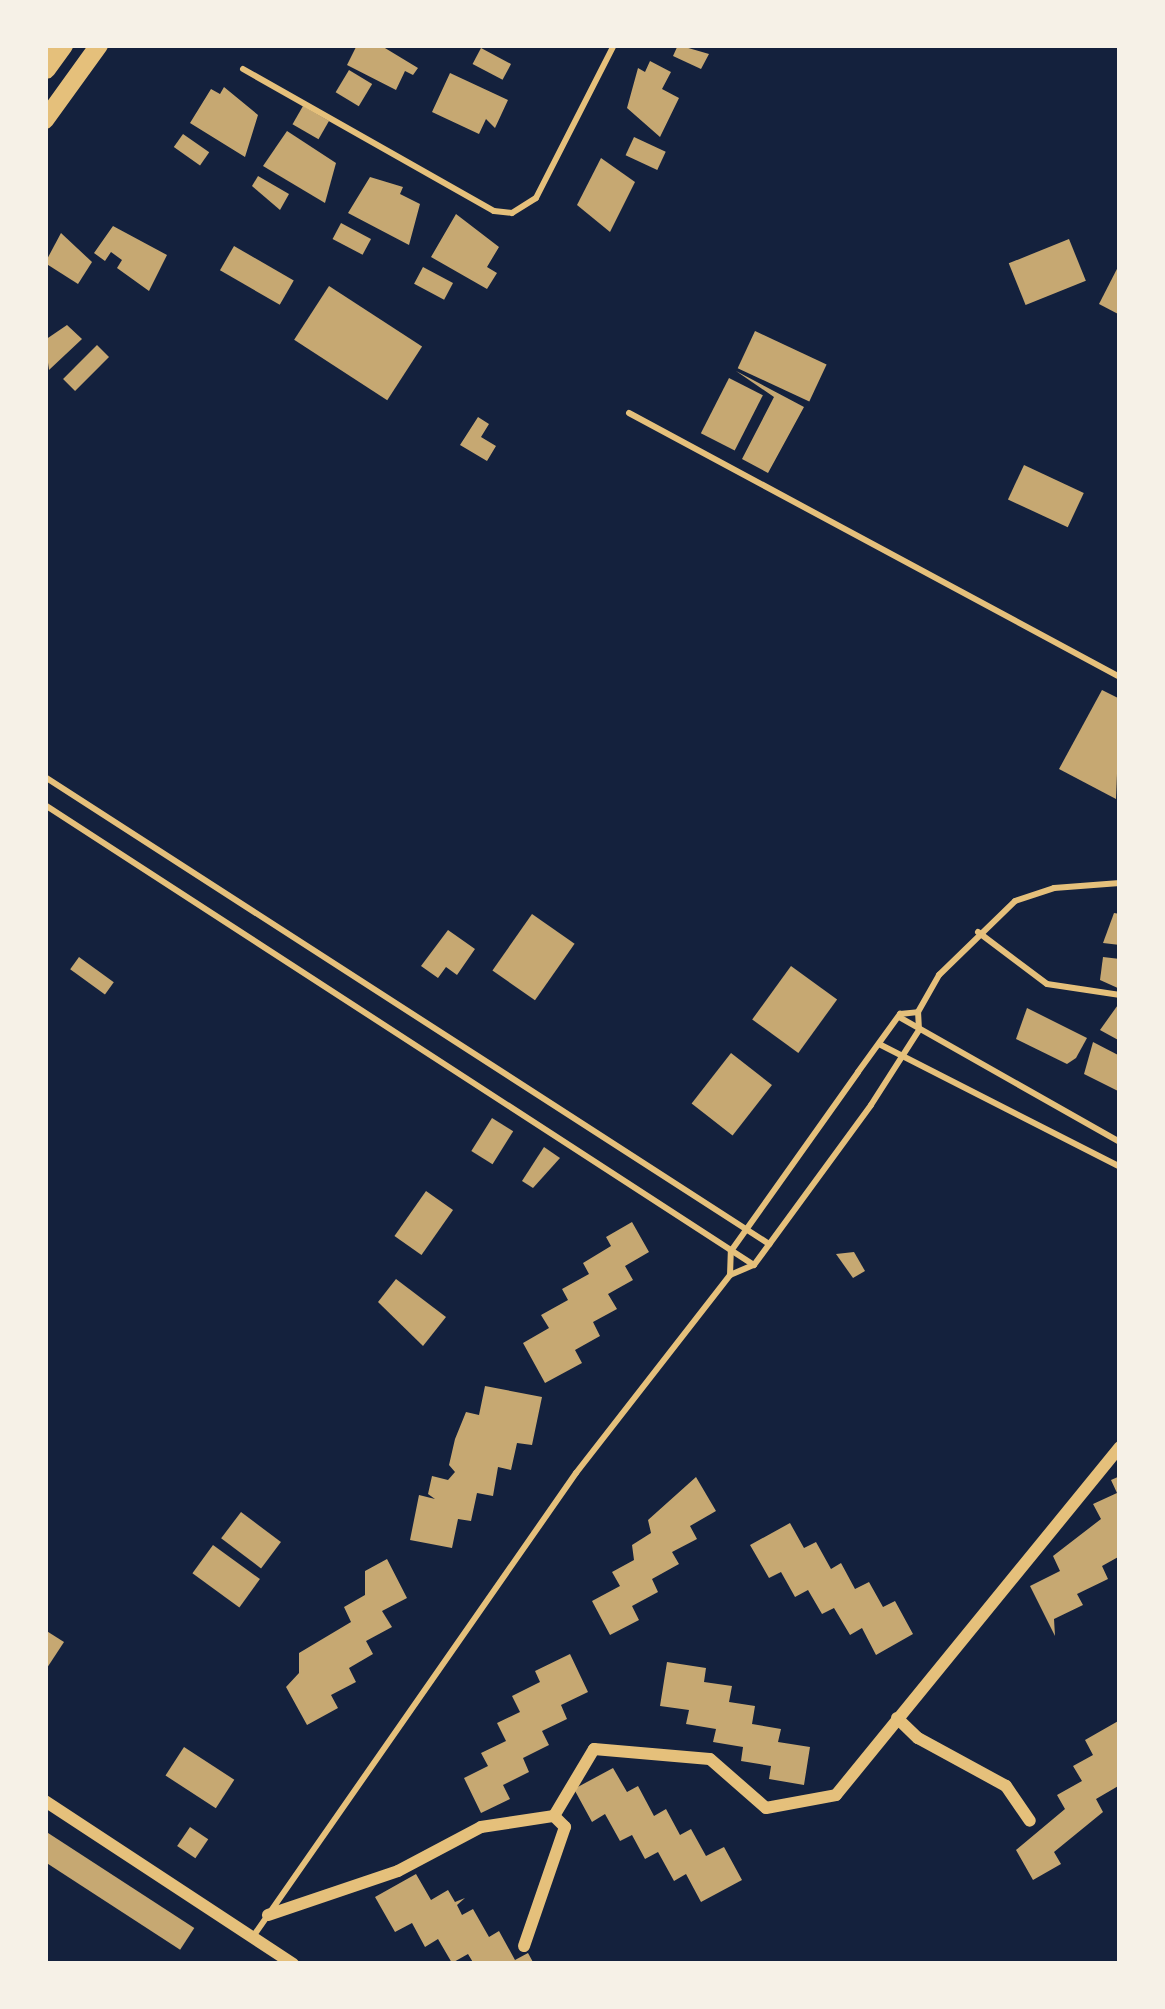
<!DOCTYPE html>
<html>
<head>
<meta charset="utf-8">
<style>
	body { margin:0 }
	#map { position:relative; width:1165px; height:2009px; overflow:hidden; background:#14213d; font-family:Poppins,sans-serif }
	div>[style] { position:absolute }
	[style*='--x'] { left:calc(var(--x)*1px); top:calc(var(--y)*1px); width:calc(var(--w)*1px); rotate:calc(var(--a)*1deg) }
	.building>* { inset:0; background:#c6a872; transform-origin:0 0 }
	.service>* { height:6px; margin:-3px; padding:0 3px; transform-origin:3px; border-radius:3px; background:#e5c07b }
	.minor>* { height:12px; margin:-6px; padding:0 6px; transform-origin:6px; border-radius:6px; background:#e5c07b }
	.primary>* { height:18px; margin:-9px; padding:0 9px; transform-origin:9px; border-radius:9px; background:#e5c07b }
	.trunk>* { height:21px; margin:-10.5px; padding:0 10.5px; transform-origin:10.5px; border-radius:10.5px; background:#e5c07b }
	span { translate:-50% -50%; white-space:nowrap; text-align:center; line-height:1.15; -webkit-text-stroke:12px #f6f1e7; paint-order:stroke }
	.frame { position:absolute; inset:0; border:48px solid #f6f1e7; pointer-events:none }
</style>
</head>
<body>
<div id="map">
	<div class="building">
		<div style="clip-path:polygon(357px 45px,380px 45px,418px 68px,413px 75px,405px 71px,396px 90px,347px 65px)"></div>
		<div style="clip-path:polygon(678px 45px,709px 54px,701px 69px,673px 56px)"></div>
		<div style="left:481px;top:48px;width:34px;height:18px;rotate:28deg"></div>
		<div style="clip-path:polygon(650px 61px,671px 72px,662px 89px,679px 98px,660px 137px,627px 108px,638px 68px,645px 72px)"></div>
		<div style="left:349px;top:70px;width:27px;height:26px;rotate:31deg"></div>
		<div style="clip-path:polygon(450px 73px,508px 100px,495px 128px,486px 119px,479px 134px,432px 112px)"></div>
		<div style="clip-path:polygon(224px 87px,258px 115px,245px 157px,190px 123px,211px 89px,220px 94px)"></div>
		<div style="left:303px;top:106px;width:30px;height:21px;rotate:30deg"></div>
		<div style="clip-path:polygon(287px 131px,336px 163px,325px 203px,263px 166px)"></div>
		<div style="left:183px;top:134px;width:32px;height:16px;rotate:35deg"></div>
		<div style="left:634px;top:137px;width:35px;height:20px;rotate:25deg"></div>
		<div style="clip-path:polygon(601px 158px,635px 182px,610px 232px,577px 205px)"></div>
		<div style="clip-path:polygon(258px 176px,289px 194px,280px 210px,252px 186px)"></div>
		<div style="clip-path:polygon(370px 177px,403px 187px,400px 194px,420px 204px,409px 245px,348px 213px)"></div>
		<div style="clip-path:polygon(456px 214px,499px 247px,487px 267px,497px 273px,487px 289px,431px 257px)"></div>
		<div style="left:341px;top:223px;width:34px;height:18px;rotate:28deg"></div>
		<div style="clip-path:polygon(113px 226px,167px 255px,149px 291px,117px 268px,122px 260px,111px 252px,105px 261px,94px 253px)"></div>
		<div style="clip-path:polygon(61px 233px,92px 262px,78px 284px,45px 263px)"></div>
		<div style="left:1069px;top:239px;width:45px;height:65px;rotate:68deg"></div>
		<div style="left:234px;top:246px;width:69px;height:28px;rotate:30deg"></div>
		<div style="clip-path:polygon(1120px 263px,1120px 315px,1099px 304px)"></div>
		<div style="left:423px;top:267px;width:34px;height:19px;rotate:28deg"></div>
		<div style="left:329px;top:286px;width:111px;height:64px;rotate:33deg"></div>
		<div style="clip-path:polygon(67px 325px,82px 339px,49px 370px,45px 340px)"></div>
		<div style="left:755px;top:331px;width:79px;height:41px;rotate:25deg"></div>
		<div style="left:97px;top:345px;width:17px;height:48px;rotate:45deg"></div>
		<div style="clip-path:polygon(736px 371px,804px 407px,768px 473px,742px 459px,774px 397px)"></div>
		<div style="left:729px;top:378px;width:38px;height:62px;rotate:27deg"></div>
		<div style="clip-path:polygon(478px 417px,489px 424px,481px 437px,496px 446px,487px 461px,460px 445px)"></div>
		<div style="left:1024px;top:465px;width:66px;height:38px;rotate:25deg"></div>
		<div style="clip-path:polygon(1102px 690px,1120px 699px,1116px 799px,1059px 769px)"></div>
		<div style="clip-path:polygon(1114px 913px,1120px 914px,1120px 945px,1103px 943px)"></div>
		<div style="left:532px;top:914px;width:52px;height:69px;rotate:35deg"></div>
		<div style="clip-path:polygon(448px 930px,475px 949px,457px 975px,446px 967px,438px 978px,421px 966px)"></div>
		<div style="left:79px;top:957px;width:43px;height:15px;rotate:36deg"></div>
		<div style="clip-path:polygon(1103px 957px,1120px 959px,1120px 989px,1100px 980px)"></div>
		<div style="left:791px;top:966px;width:57px;height:66px;rotate:36deg"></div>
		<div style="clip-path:polygon(1120px 1002px,1120px 1041px,1100px 1030px)"></div>
		<div style="clip-path:polygon(1027px 1008px,1087px 1038px,1076px 1058px,1067px 1064px,1016px 1039px)"></div>
		<div style="clip-path:polygon(1093px 1042px,1120px 1056px,1120px 1092px,1084px 1074px)"></div>
		<div style="left:731px;top:1053px;width:52px;height:64px;rotate:38deg"></div>
		<div style="left:492px;top:1118px;width:25px;height:39px;rotate:32deg"></div>
		<div style="clip-path:polygon(544px 1147px,560px 1158px,533px 1188px,522px 1181px)"></div>
		<div style="left:426px;top:1191px;width:33px;height:55px;rotate:35deg"></div>
		<div style="clip-path:polygon(632px 1222px,649px 1252px,625px 1266px,633px 1280px,608px 1294px,617px 1309px,593px 1322px,600px 1336px,575px 1350px,582px 1363px,545px 1383px,523px 1343px,549px 1328px,541px 1315px,568px 1300px,562px 1289px,589px 1274px,583px 1263px,611px 1246px,606px 1237px)"></div>
		<div style="clip-path:polygon(854px 1252px,865px 1271px,853px 1278px,836px 1254px)"></div>
		<div style="clip-path:polygon(396px 1279px,446px 1317px,423px 1346px,378px 1302px)"></div>
		<div style="clip-path:polygon(485px 1386px,542px 1397px,532px 1445px,517px 1443px,511px 1470px,498px 1467px,493px 1496px,477px 1493px,471px 1521px,458px 1519px,452px 1548px,410px 1540px,419px 1495px,435px 1499px,428px 1494px,432px 1476px,448px 1480px,455px 1472px,449px 1465px,455px 1439px,466px 1412px,479px 1415px)"></div>
		<div style="clip-path:polygon(1120px 1476px,1120px 1556px,1102px 1566px,1108px 1579px,1077px 1594px,1083px 1605px,1054px 1619px,1055px 1636px,1030px 1586px,1060px 1571px,1053px 1556px,1101px 1519px,1093px 1504px,1117px 1493px,1111px 1480px)"></div>
		<div style="clip-path:polygon(696px 1477px,716px 1511px,690px 1526px,697px 1539px,672px 1552px,679px 1564px,652px 1579px,658px 1592px,632px 1606px,639px 1620px,610px 1635px,592px 1601px,620px 1586px,612px 1572px,634px 1560px,632px 1545px,651px 1533px,648px 1520px)"></div>
		<div style="left:241px;top:1512px;width:50px;height:33px;rotate:37deg"></div>
		<div style="clip-path:polygon(790px 1523px,804px 1548px,816px 1542px,831px 1569px,841px 1563px,855px 1589px,869px 1582px,883px 1607px,895px 1601px,913px 1634px,876px 1655px,862px 1628px,850px 1635px,834px 1608px,822px 1614px,808px 1590px,795px 1597px,781px 1572px,769px 1578px,750px 1545px)"></div>
		<div style="left:213px;top:1545px;width:58px;height:35px;rotate:36deg"></div>
		<div style="clip-path:polygon(387px 1559px,407px 1598px,382px 1611px,392px 1627px,366px 1641px,373px 1654px,349px 1668px,356px 1682px,331px 1695px,338px 1708px,307px 1725px,286px 1687px,299px 1673px,299px 1653px,351px 1622px,344px 1607px,365px 1595px,365px 1571px)"></div>
		<div style="clip-path:polygon(45px 1630px,64px 1642px,45px 1671px)"></div>
		<div style="clip-path:polygon(570px 1654px,588px 1692px,561px 1705px,567px 1719px,542px 1731px,549px 1745px,523px 1758px,529px 1772px,503px 1785px,510px 1799px,481px 1813px,464px 1778px,488px 1766px,481px 1753px,506px 1741px,497px 1723px,520px 1712px,512px 1696px,540px 1682px,535px 1671px)"></div>
		<div style="clip-path:polygon(667px 1662px,706px 1668px,704px 1682px,732px 1686px,729px 1702px,755px 1706px,752px 1724px,781px 1729px,778px 1742px,810px 1747px,804px 1785px,769px 1779px,771px 1766px,741px 1761px,743px 1747px,713px 1742px,716px 1729px,686px 1724px,689px 1710px,660px 1706px)"></div>
		<div style="clip-path:polygon(1120px 1720px,1120px 1785px,1096px 1799px,1103px 1812px,1054px 1852px,1061px 1864px,1033px 1880px,1016px 1850px,1065px 1809px,1057px 1795px,1082px 1781px,1073px 1766px,1093px 1755px,1085px 1740px)"></div>
		<div style="left:184px;top:1747px;width:60px;height:34px;rotate:33deg"></div>
		<div style="clip-path:polygon(613px 1768px,627px 1792px,638px 1786px,654px 1816px,666px 1809px,680px 1835px,691px 1829px,706px 1856px,724px 1847px,742px 1880px,701px 1902px,686px 1874px,674px 1881px,658px 1852px,645px 1859px,632px 1835px,620px 1841px,605px 1814px,592px 1822px,574px 1789px)"></div>
		<div style="left:190px;top:1827px;width:22px;height:23px;rotate:34deg"></div>
		<div style="left:45px;top:1831px;width:178px;height:26px;rotate:33deg"></div>
		<div style="clip-path:polygon(416px 1874px,431px 1900px,448px 1890px,455px 1902px,465px 1898px,457px 1905px,462px 1915px,473px 1909px,489px 1937px,499px 1931px,515px 1960px,528px 1953px,534px 1964px,474px 1964px,468px 1954px,452px 1963px,438px 1939px,425px 1947px,412px 1923px,395px 1932px,375px 1897px)"></div>
	</div>
	<div class="service">
		<div style="--x:243;--y:69;--w:288;--a:29.5"></div>
		<div style="--x:494;--y:211;--w:18;--a:6"></div>
		<div style="--x:512;--y:213;--w:28;--a:-32"></div>
		<div style="--x:536;--y:198;--w:172;--a:-63"></div>
		<div style="--x:629;--y:413;--w:557;--a:28.27"></div>
		<div style="--x:45;--y:777;--w:862;--a:32.82"></div>
		<div style="--x:45;--y:805;--w:845;--a:32.98"></div>
		<div style="--x:978;--y:932;--w:86;--a:37"></div>
		<div style="--x:1047;--y:984;--w:74;--a:8.6"></div>
		<div style="--x:899;--y:1017;--w:254;--a:29.5"></div>
		<div style="--x:879;--y:1044;--w:271;--a:27"></div>
		<div style="--x:730;--y:1275;--w:24;--a:-88"></div>
		<div style="--x:731;--y:1251;--w:219;--a:-54.6"></div>
		<div style="--x:858;--y:1072;--w:72;--a:-54.1"></div>
		<div style="--x:900;--y:1014;--w:18;--a:-6"></div>
		<div style="--x:252;--y:1938;--w:567;--a:-55.13"></div>
		<div style="--x:576;--y:1473;--w:251;--a:-52.1"></div>
		<div style="--x:730;--y:1275;--w:26;--a:-23"></div>
		<div style="--x:754;--y:1265;--w:198;--a:-53.8"></div>
		<div style="--x:871;--y:1105;--w:89;--a:-57.4"></div>
		<div style="--x:919;--y:1030;--w:18;--a:-93"></div>
		<div style="--x:918;--y:1012;--w:43;--a:-60.4"></div>
		<div style="--x:939;--y:975;--w:106;--a:-44.2"></div>
		<div style="--x:1015;--y:901;--w:41;--a:-18.4"></div>
		<div style="--x:1054;--y:888;--w:66;--a:-4.3"></div>
	</div>
	<div class="minor">
		<div style="--x:897;--y:1718;--w:29;--a:44"></div>
		<div style="--x:918;--y:1738;--w:100;--a:28.6"></div>
		<div style="--x:1006;--y:1786;--w:42;--a:55.6"></div>
		<div style="--x:45;--y:1801;--w:297;--a:33.3"></div>
		<div style="--x:268;--y:1915;--w:137;--a:-18.7"></div>
		<div style="--x:398;--y:1871;--w:94;--a:-27.9"></div>
		<div style="--x:481;--y:1827;--w:74;--a:-8.6"></div>
		<div style="--x:554;--y:1816;--w:78;--a:-59.2"></div>
		<div style="--x:594;--y:1749;--w:116;--a:4.9"></div>
		<div style="--x:710;--y:1759;--w:74;--a:41.2"></div>
		<div style="--x:766;--y:1808;--w:71;--a:-10.5"></div>
		<div style="--x:836;--y:1795;--w:449;--a:-50.8"></div>
		<div style="--x:524;--y:1946;--w:126;--a:-71"></div>
		<div style="--x:565;--y:1827;--w:16;--a:-135"></div>
	</div>
	<div class="primary">
		<div style="--x:45;--y:120;--w:92;--a:-54.2"></div>
	</div>
	<div class="trunk">
		<div style="--x:45;--y:68;--w:29;--a:-54"></div>
	</div>
	<div class="frame"></div>
</div>
</body>
</html>
